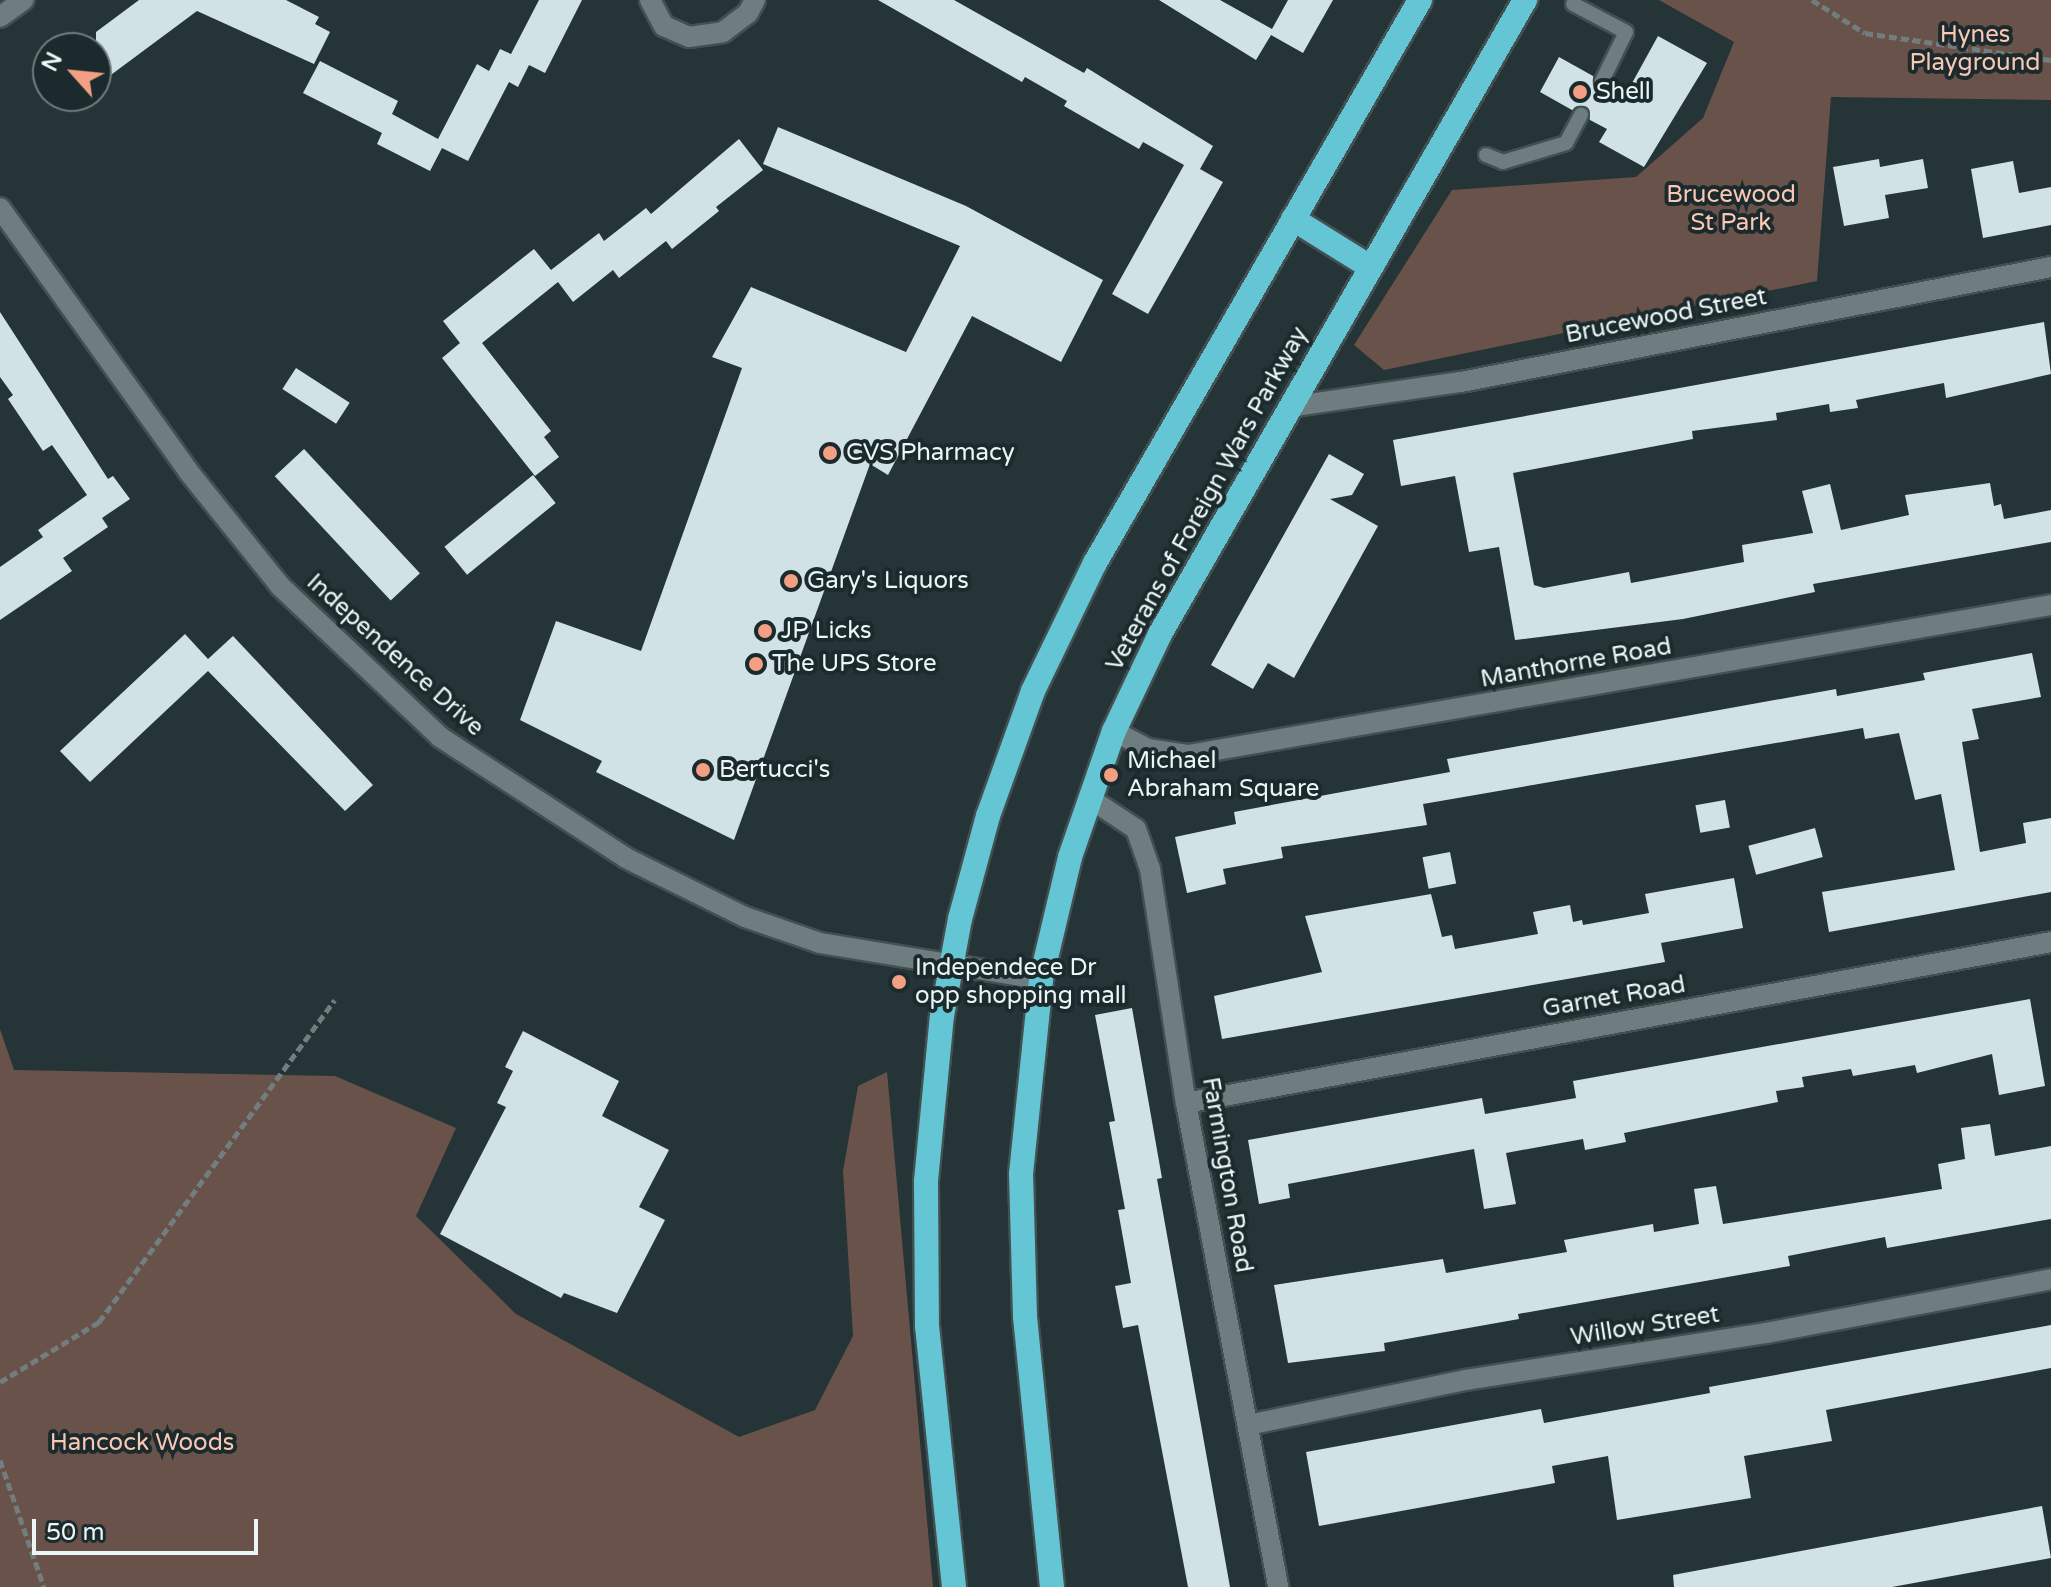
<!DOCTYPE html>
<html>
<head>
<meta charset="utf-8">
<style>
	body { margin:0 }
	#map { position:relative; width:2051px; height:1587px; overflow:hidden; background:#253436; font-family:"Varela Round",sans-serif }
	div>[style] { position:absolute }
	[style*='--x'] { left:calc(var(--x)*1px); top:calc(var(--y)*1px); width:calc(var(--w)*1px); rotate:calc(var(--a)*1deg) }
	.green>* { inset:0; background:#69524a }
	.building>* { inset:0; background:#d0e2e5; transform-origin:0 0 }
	.path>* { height:5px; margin-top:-2.5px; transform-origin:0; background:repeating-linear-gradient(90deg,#717d7f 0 8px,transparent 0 12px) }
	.roads { filter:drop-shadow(2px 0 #435052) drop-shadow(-2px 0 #435052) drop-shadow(0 2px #435052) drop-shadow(0 -2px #435052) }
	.lane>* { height:14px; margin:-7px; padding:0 7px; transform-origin:7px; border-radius:7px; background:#6d7d80 }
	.street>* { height:20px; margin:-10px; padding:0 10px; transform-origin:10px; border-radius:10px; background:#6d7d80 }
	.secondary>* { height:20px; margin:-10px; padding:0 10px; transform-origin:10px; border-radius:10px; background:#6d7d80 }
	.highway>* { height:24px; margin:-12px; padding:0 12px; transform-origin:12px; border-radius:12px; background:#64c5d4 }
	.dots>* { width:22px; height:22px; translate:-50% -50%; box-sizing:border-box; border:4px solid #1b2a2c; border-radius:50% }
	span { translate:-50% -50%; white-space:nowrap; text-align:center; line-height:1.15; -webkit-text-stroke:8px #1b2a2c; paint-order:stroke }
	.park-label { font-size:24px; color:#fac7b5 }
	.poi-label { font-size:24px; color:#edf6f7 }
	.left { translate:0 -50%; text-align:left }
	.street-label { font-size:24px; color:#edf6f7 }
	.north { position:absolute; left:32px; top:32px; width:80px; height:80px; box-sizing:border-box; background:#1b2a2c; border:2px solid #6f7c7d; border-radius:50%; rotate:297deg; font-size:22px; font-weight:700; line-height:32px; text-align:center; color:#edf6f7 }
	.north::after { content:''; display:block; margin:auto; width:28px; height:36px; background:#f39f83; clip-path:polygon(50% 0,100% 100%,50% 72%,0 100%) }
	.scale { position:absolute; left:32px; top:1519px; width:226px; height:36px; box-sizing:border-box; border:4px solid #edf6f7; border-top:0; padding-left:10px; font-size:24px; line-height:28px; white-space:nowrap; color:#edf6f7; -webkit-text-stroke:6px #1b2a2c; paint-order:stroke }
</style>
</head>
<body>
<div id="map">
	<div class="green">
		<div style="clip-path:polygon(1659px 0,2051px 0,2051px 100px,1831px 97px,1817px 281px,1384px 370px,1354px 345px,1452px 190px,1636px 177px,1703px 118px,1734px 42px)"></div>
		<div style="clip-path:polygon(0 1029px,14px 1070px,335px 1076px,456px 1128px,416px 1216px,516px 1314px,739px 1437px,815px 1410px,853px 1336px,843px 1171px,858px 1086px,887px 1072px,933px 1587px,0 1587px)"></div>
	</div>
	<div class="building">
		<div style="clip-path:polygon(139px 0,286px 0,319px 17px,315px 24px,330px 32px,314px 64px,197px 11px,96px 86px,96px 32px)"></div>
		<div style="clip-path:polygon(539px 0,582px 0,545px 73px,529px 65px,518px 87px,509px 82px,468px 161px,442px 148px,430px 171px,377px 144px,382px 133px,303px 93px,320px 61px,398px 101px,392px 114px,438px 139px,477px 64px,489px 71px,500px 49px,511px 54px)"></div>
		<div style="clip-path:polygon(878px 0,954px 0,1084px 73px,1087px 68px,1213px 146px,1200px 169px,1223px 182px,1148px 314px,1112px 294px,1184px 165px,1143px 142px,1139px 149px,1064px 106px,1067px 101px,1025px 77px,1022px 82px)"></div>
		<div style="clip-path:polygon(1159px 0,1220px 0,1272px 29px,1288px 0,1333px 0,1303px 53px,1271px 35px,1256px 60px)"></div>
		<div style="clip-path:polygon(1658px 36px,1707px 63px,1644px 167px,1599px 142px,1607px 129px,1590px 120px,1586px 107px,1572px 110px,1540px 92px,1559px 57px,1593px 76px,1597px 90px,1611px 86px,1626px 94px)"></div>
		<div style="clip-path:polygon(778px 127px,966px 206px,1103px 280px,1061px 362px,972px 316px,888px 475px,870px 464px,734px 840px,596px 772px,602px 761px,520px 720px,556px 621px,641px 651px,742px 368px,712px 357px,751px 287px,906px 352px,960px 246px,763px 164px)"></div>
		<div style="clip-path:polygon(739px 139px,763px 170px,716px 207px,719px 211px,672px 249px,666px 241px,619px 278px,613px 270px,573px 302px,558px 282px,482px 343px,551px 431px,544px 437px,559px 457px,535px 476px,442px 358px,460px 343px,443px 321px,534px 249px,551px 270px,599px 233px,604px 241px,646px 208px,651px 214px)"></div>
		<div style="clip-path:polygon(1879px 159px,1880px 167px,1923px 159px,1928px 188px,1885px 195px,1889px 218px,1844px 226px,1833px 167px)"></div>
		<div style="clip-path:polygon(2013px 161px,2019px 193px,2051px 187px,2051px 225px,1983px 238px,1971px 169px)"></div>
		<div style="clip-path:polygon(0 312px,108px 479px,113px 476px,130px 499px,102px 518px,108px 527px,63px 558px,72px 571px,0 620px,0 567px,43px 537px,38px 530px,87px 495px,52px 445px,43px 451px,8px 399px,13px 395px,0 377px)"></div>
		<div style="clip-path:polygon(2044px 322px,2051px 374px,1946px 398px,1944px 383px,1856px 400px,1858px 408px,1830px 412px,1829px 404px,1776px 413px,1777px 420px,1692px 431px,1693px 439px,1513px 473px,1534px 585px,1544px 588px,1629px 572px,1631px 583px,1744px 562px,1742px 545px,1813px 533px,1802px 491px,1830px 484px,1841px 530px,1909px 515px,1905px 495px,1990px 483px,1994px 506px,2001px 504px,2004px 519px,2051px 510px,2051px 542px,1813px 584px,1815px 592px,1683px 619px,1515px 640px,1499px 547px,1469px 552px,1455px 476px,1401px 486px,1393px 440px)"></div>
		<div style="left:296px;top:368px;width:64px;height:25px;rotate:33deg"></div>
		<div style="left:304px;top:449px;width:170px;height:40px;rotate:47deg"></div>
		<div style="clip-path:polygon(1329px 454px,1364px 474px,1352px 495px,1330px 499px,1378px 526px,1294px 678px,1268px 663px,1253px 689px,1211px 665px)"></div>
		<div style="left:533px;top:475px;width:36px;height:114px;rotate:51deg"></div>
		<div style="clip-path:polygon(185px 634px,208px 659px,233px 636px,373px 785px,345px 811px,208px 671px,90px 782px,60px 751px)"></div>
		<div style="clip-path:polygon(2032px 653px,2041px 697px,1972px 709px,1979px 739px,1962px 742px,1980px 852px,2026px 843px,2023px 823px,2051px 818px,2051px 892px,1829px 932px,1822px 892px,1955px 870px,1941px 794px,1915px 800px,1899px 733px,1865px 739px,1863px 728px,1423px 804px,1427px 825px,1281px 847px,1283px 858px,1223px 869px,1226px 884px,1187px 893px,1175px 837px,1236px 824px,1234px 812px,1450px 772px,1447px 759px,1836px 689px,1837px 696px,1925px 680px,1923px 673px)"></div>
		<div style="left:1725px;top:800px;width:28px;height:30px;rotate:80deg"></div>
		<div style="left:1815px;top:828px;width:30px;height:69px;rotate:75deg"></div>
		<div style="left:1450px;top:852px;width:32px;height:28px;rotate:79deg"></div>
		<div style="clip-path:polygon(1734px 878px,1743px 928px,1661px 943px,1665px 962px,1222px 1039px,1214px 996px,1322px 972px,1305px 916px,1431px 894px,1442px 937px,1452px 935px,1455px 949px,1538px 934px,1533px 912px,1570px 905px,1573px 922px,1582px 920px,1583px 925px,1649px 913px,1645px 894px)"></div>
		<div style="clip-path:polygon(2030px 999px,2045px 1086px,1999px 1095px,1992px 1054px,1917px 1073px,1915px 1065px,1853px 1076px,1851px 1069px,1802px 1077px,1804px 1087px,1776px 1091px,1778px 1102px,1624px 1133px,1626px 1142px,1585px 1150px,1583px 1139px,1506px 1153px,1516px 1204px,1484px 1209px,1474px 1149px,1288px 1184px,1290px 1198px,1259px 1204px,1248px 1140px,1482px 1098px,1485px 1114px,1576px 1098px,1573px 1081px)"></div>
		<div style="clip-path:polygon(1132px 1008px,1162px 1178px,1157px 1179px,1230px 1587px,1188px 1587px,1138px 1325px,1123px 1328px,1115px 1286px,1131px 1283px,1118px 1210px,1125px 1209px,1109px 1122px,1115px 1121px,1095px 1015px)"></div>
		<div style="clip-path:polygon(523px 1031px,619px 1081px,602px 1116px,669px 1150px,639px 1207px,665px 1220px,617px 1313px,564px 1293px,561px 1298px,440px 1234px,506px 1107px,497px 1103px,513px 1071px,505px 1067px)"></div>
		<div style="clip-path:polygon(1990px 1124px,1995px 1156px,2051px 1146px,2051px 1219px,1887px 1248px,1885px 1237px,1788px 1256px,1790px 1266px,1518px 1314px,1519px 1319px,1384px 1343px,1385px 1351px,1288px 1363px,1274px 1285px,1443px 1259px,1446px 1273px,1567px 1252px,1564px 1240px,1653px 1224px,1654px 1232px,1699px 1224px,1694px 1189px,1716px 1186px,1723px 1224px,1942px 1189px,1938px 1164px,1965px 1159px,1961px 1128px)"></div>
		<div style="clip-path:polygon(2051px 1325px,2051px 1368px,1826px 1410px,1832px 1441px,1744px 1456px,1751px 1498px,1617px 1520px,1608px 1456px,1552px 1466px,1555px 1483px,1319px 1526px,1306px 1452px,1541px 1409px,1544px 1423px,1710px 1393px,1709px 1387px)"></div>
		<div style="clip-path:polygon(2042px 1506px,2051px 1558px,1892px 1587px,1674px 1587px,1673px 1575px)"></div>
	</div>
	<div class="path">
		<div style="--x:1812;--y:0;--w:62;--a:31.9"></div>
		<div style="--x:1865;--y:33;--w:188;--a:8.3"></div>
		<div style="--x:0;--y:1382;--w:116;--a:-31.2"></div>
		<div style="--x:99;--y:1322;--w:399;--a:-53.8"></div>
		<div style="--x:0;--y:1460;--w:134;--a:70.9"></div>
	</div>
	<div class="roads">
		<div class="lane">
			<div style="--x:1573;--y:4;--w:60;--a:27.8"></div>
			<div style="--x:1626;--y:32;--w:55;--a:116.1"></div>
			<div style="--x:1486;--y:155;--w:18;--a:22"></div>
			<div style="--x:1503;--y:162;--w:66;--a:-16.8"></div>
			<div style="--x:1566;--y:143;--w:32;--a:-62"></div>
		</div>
		<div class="street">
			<div style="--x:650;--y:0;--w:30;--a:62"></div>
			<div style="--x:664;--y:26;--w:27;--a:24"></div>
			<div style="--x:689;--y:37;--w:34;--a:-8"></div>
			<div style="--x:723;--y:32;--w:31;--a:-37"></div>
			<div style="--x:748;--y:13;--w:15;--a:-62"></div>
			<div style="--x:0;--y:17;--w:29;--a:-36"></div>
			<div style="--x:1289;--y:407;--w:174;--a:-8.3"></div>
			<div style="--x:1461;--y:382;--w:601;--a:-11.03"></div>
			<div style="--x:1114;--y:731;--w:38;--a:28"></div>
			<div style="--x:1148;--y:749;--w:40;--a:8.5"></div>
			<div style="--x:1188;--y:755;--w:876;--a:-9.86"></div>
			<div style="--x:1089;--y:798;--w:56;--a:33.4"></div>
			<div style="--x:1136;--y:829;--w:42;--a:70.7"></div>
			<div style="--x:1150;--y:869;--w:237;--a:81.3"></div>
			<div style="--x:1186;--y:1103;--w:493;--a:79.2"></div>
			<div style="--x:1186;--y:1103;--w:880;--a:-10.54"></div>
			<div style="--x:1248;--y:1425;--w:222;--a:-11.7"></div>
			<div style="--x:1465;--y:1380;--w:305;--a:-8.9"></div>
			<div style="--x:1766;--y:1333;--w:290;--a:-10.7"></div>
		</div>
		<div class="secondary">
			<div style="--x:0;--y:208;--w:323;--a:54.4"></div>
			<div style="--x:188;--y:471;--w:147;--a:51.3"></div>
			<div style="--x:280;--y:586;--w:220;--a:43.3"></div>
			<div style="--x:440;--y:737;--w:222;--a:33"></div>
			<div style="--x:626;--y:858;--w:133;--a:26.4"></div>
			<div style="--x:745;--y:917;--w:79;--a:19.1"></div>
			<div style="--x:820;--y:943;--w:224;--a:9.3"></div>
		</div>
		<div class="highway">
			<div style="--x:1293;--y:219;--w:91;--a:31.9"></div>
			<div style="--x:954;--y:1587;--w:262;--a:-95.9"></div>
			<div style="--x:927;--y:1326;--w:145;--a:-90.4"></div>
			<div style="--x:926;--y:1181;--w:166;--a:-84.5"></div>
			<div style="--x:942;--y:1016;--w:99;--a:-79.5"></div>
			<div style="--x:960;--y:919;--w:107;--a:-74.8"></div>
			<div style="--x:988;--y:816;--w:133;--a:-70.2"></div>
			<div style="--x:1033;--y:691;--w:142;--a:-64.2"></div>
			<div style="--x:1095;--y:563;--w:650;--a:-60"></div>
			<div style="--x:1052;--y:1587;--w:272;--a:-95.7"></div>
			<div style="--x:1025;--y:1316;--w:142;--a:-91.6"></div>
			<div style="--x:1021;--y:1174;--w:196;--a:-84.1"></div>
			<div style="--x:1041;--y:979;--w:125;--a:-76.6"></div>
			<div style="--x:1070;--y:857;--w:133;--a:-70.8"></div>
			<div style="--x:1114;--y:731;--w:107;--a:-64.6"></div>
			<div style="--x:1160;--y:634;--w:732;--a:-60.07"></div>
		</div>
	</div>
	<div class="dots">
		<div style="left:1580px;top:92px;background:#f39f83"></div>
		<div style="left:830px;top:453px;background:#f39f83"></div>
		<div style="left:791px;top:581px;background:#f39f83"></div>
		<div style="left:765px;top:631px;background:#f39f83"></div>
		<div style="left:756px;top:664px;background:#f39f83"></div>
		<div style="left:703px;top:770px;background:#f39f83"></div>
		<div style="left:1111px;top:775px;background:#f39f83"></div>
		<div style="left:899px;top:982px;background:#f39f83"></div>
	</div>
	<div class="park-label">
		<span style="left:1975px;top:49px">Hynes<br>Playground</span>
		<span style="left:1731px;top:209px">Brucewood<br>St Park</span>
		<span style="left:142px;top:1443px">Hancock Woods</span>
	</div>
	<div class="poi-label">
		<span class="left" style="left:1596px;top:92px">Shell</span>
		<span class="left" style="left:846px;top:453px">CVS Pharmacy</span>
		<span class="left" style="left:807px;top:581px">Gary's Liquors</span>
		<span class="left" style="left:781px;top:631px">JP Licks</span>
		<span class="left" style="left:772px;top:664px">The UPS Store</span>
		<span class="left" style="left:1127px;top:775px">Michael<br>Abraham Square</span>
		<span class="left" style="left:719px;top:770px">Bertucci's</span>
		<span class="left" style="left:915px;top:982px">Independece Dr<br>opp shopping mall</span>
	</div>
	<div class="street-label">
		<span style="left:1666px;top:316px;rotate:-11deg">Brucewood Street</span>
		<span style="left:1207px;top:499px;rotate:-61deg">Veterans of Foreign Wars Parkway</span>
		<span style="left:395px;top:655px;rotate:42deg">Independence Drive</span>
		<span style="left:1576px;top:663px;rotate:-10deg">Manthorne Road</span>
		<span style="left:1614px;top:997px;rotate:-10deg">Garnet Road</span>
		<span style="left:1227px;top:1175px;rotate:80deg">Farmington Road</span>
		<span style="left:1645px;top:1326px;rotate:-9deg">Willow Street</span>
	</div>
	<div class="north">N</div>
	<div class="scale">50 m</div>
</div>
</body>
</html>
